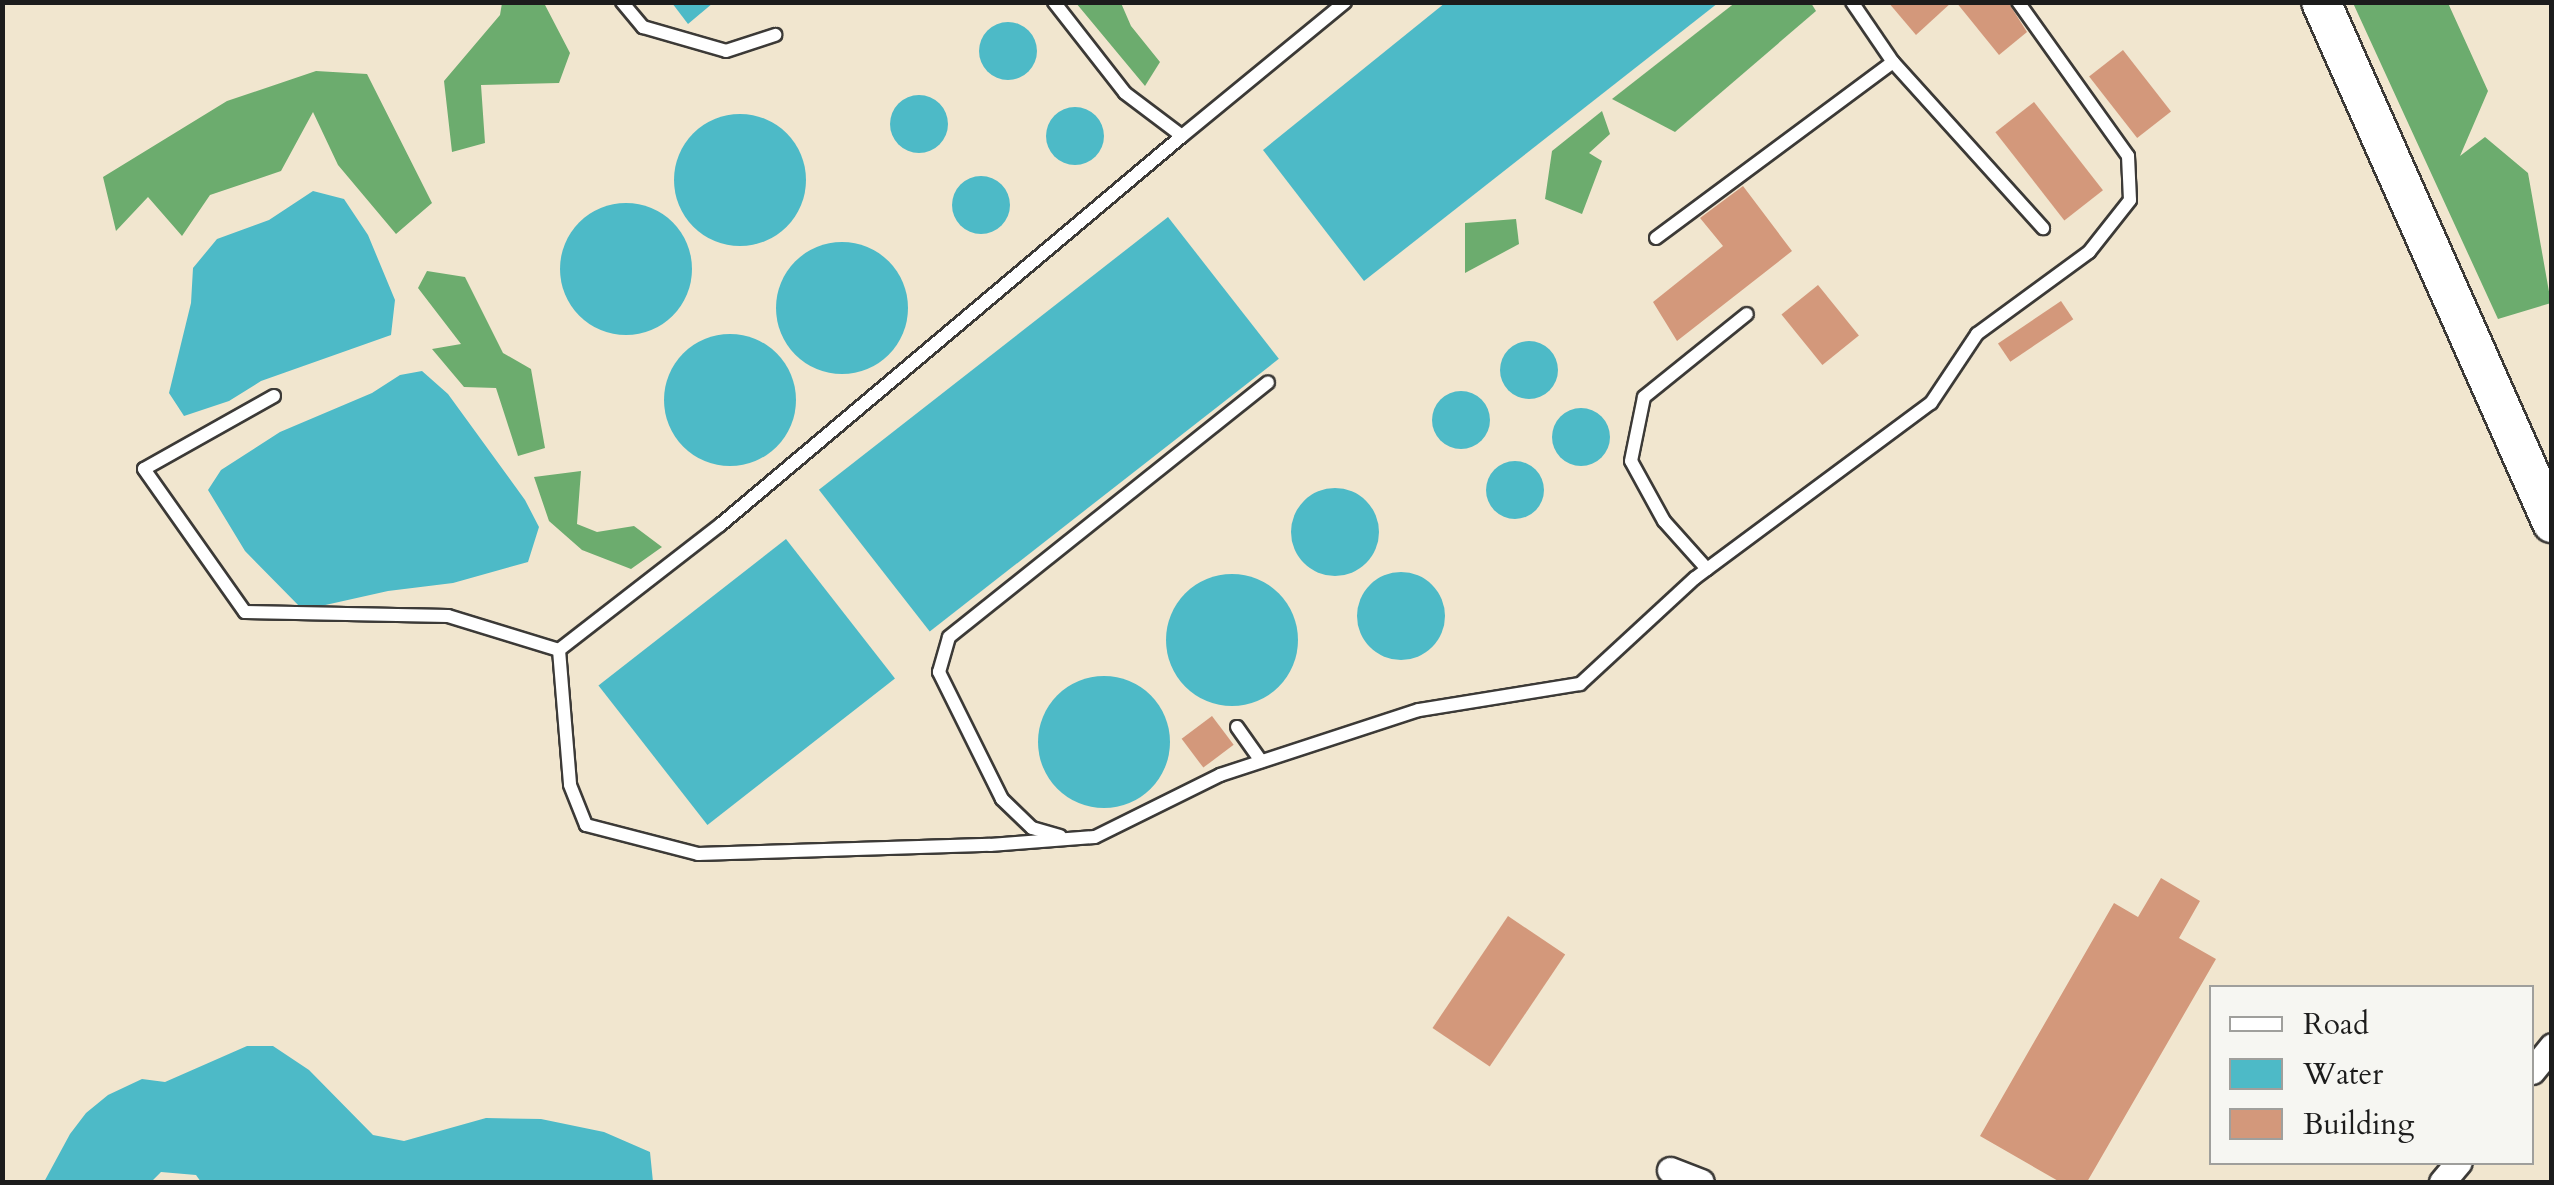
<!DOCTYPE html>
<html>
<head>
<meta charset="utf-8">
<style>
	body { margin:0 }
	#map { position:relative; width:2554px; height:1185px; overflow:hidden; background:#f1e6cf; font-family:Cardo,serif }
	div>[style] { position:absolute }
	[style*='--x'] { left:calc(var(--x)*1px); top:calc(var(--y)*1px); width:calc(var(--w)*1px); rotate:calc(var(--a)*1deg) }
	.forest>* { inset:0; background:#6cac6e }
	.water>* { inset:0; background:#4dbac7; transform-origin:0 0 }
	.round { border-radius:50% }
	.building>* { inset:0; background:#d3987b; transform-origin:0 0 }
	.roads { filter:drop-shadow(2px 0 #3c3a37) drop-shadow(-2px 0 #3c3a37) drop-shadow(0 2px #3c3a37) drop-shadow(0 -2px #3c3a37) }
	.lane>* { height:12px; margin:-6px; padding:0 6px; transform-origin:6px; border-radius:6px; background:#fff }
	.street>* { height:25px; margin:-12.5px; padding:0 12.5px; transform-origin:12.5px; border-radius:12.5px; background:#fff }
	.secondary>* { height:38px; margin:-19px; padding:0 19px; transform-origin:19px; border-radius:19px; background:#fff }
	span { translate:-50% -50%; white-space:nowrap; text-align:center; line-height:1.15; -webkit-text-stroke:8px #f6f6f2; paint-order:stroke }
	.frame { position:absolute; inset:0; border:5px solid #1c1c1c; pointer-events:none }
	.legend { position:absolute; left:2209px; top:985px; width:325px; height:180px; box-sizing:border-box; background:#f6f6f2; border:2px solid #9f9f9c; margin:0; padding:12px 18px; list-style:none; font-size:30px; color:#1c1c1c }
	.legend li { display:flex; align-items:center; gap:20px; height:50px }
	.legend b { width:50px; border:2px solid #9f9f9c }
</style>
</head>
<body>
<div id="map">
	<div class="forest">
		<div style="clip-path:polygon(1736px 2px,1811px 3px,1816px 11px,1675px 132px,1612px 99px)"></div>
		<div style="clip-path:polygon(502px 3px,544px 3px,570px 53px,559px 83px,481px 85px,485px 143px,452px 152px,444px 81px,500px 15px)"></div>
		<div style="clip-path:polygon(1076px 3px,1121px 3px,1131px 26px,1160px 62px,1145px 86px)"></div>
		<div style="clip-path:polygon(2353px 3px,2448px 3px,2488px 91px,2460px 156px,2485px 137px,2528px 173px,2551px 303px,2498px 319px)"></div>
		<div style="clip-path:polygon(316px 71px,367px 74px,432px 203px,396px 234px,338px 165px,313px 112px,281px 171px,210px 195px,182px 236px,148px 197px,116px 231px,103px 177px,227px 101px)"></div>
		<div style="clip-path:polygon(1602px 111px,1610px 134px,1589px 153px,1602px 161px,1582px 214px,1545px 199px,1552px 151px)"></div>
		<div style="clip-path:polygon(1516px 219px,1519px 244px,1465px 273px,1465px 223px)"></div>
		<div style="clip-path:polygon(427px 271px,465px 277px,503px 353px,531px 369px,545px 448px,518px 456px,496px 388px,464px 387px,432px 349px,461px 344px,418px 288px)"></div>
		<div style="clip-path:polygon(581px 471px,577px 524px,597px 532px,634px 526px,662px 547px,631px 569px,582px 550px,549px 521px,534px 477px)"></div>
	</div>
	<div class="water">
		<div style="clip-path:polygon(672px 3px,713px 3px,688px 24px)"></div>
		<div style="clip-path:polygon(1718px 3px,1364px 281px,1263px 150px,1445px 3px)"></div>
		<div class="round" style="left:979px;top:22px;width:58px;height:58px"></div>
		<div class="round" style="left:890px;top:95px;width:58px;height:58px"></div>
		<div class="round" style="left:1046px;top:107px;width:58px;height:58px"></div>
		<div class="round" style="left:674px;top:114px;width:132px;height:132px"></div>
		<div class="round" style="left:952px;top:176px;width:58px;height:58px"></div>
		<div style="clip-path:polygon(313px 191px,344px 199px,368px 235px,395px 300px,391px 335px,261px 381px,229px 401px,184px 416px,169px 393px,191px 303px,193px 268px,217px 239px,269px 220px)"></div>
		<div class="round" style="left:560px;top:203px;width:132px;height:132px"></div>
		<div style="left:1168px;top:217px;width:180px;height:443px;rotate:52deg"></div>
		<div class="round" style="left:776px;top:242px;width:132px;height:132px"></div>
		<div class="round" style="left:664px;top:334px;width:132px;height:132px"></div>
		<div class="round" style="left:1500px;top:341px;width:58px;height:58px"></div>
		<div style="clip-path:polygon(422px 371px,448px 394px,525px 500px,539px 527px,528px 562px,453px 583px,388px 591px,303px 610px,245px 551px,208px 490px,221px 470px,280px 432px,372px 393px,400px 375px)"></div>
		<div class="round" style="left:1432px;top:391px;width:58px;height:58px"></div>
		<div class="round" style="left:1552px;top:408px;width:58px;height:58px"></div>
		<div class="round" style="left:1486px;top:461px;width:58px;height:58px"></div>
		<div class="round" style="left:1291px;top:488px;width:88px;height:88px"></div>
		<div style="left:786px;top:539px;width:177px;height:238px;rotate:52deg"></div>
		<div class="round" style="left:1357px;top:572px;width:88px;height:88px"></div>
		<div class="round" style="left:1166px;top:574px;width:132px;height:132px"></div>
		<div class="round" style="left:1038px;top:676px;width:132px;height:132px"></div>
		<div style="clip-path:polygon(247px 1046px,273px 1046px,309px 1070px,373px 1135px,404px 1141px,486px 1118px,541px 1119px,604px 1132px,650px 1152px,653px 1182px,201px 1182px,196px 1175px,161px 1172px,151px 1182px,44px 1182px,70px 1134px,86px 1113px,108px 1095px,142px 1079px,165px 1082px)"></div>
	</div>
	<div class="building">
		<div style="clip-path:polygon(1888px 2px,1952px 2px,1916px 35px)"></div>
		<div style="clip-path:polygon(1956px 2px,2008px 2px,2027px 32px,1999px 55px)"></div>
		<div style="left:2123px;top:50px;width:78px;height:43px;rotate:52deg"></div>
		<div style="left:2034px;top:102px;width:112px;height:49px;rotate:52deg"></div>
		<div style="clip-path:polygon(1743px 186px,1792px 251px,1677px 341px,1653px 302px,1723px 246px,1700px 218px)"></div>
		<div style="left:1818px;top:285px;width:65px;height:47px;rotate:51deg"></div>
		<div style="left:2061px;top:301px;width:22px;height:76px;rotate:56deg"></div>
		<div style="left:1212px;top:716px;width:36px;height:38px;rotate:53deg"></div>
		<div style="clip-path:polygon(2161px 878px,2200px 901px,2179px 938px,2216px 959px,2087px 1182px,2060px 1182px,1980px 1136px,2114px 903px,2138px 917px)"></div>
		<div style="left:1508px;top:916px;width:69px;height:135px;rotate:34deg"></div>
	</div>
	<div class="roads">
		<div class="lane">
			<div style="--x:622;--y:2;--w:33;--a:50"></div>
			<div style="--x:643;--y:27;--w:86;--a:16.1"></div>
			<div style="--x:726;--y:51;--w:52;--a:-18.1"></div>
			<div style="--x:1054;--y:2;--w:115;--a:52"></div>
			<div style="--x:1125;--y:93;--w:71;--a:37"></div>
			<div style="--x:1182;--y:136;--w:211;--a:-39.4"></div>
			<div style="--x:1852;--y:2;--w:73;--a:55.7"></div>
			<div style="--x:1893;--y:62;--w:224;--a:47.9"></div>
			<div style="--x:1182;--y:136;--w:604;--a:139.9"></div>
			<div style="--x:720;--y:525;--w:204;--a:142.2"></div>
			<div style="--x:559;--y:650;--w:135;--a:85.3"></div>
			<div style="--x:570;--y:785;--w:43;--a:68.2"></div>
			<div style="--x:586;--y:825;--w:116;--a:14.5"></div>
			<div style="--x:698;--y:854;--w:292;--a:-1.8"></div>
			<div style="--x:990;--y:845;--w:105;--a:-4.4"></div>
			<div style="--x:1095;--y:837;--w:140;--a:-26.4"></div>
			<div style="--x:1220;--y:775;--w:209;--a:-18.1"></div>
			<div style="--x:1419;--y:710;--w:163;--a:-9.2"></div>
			<div style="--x:1580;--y:684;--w:156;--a:-42.7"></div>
			<div style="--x:1695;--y:578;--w:294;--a:-36.6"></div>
			<div style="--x:1931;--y:403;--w:83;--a:-56.3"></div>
			<div style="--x:1977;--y:334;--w:139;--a:-36.2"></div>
			<div style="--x:2089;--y:252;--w:66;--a:-51.7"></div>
			<div style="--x:2130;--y:200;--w:44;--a:-92.6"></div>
			<div style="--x:2128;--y:156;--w:189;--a:-125.5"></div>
			<div style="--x:1656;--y:238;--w:295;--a:-36.6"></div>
			<div style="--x:274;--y:396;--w:149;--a:150.7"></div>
			<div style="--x:144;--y:469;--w:175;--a:54.8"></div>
			<div style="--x:245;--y:612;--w:203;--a:1.1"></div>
			<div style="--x:448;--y:616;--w:116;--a:17"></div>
			<div style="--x:1707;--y:569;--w:64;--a:-131.9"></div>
			<div style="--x:1664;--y:521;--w:68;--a:-118.8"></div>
			<div style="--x:1631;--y:461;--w:65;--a:-78.5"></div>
			<div style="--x:1644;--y:397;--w:132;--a:-38.9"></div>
			<div style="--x:1237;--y:727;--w:42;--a:54.8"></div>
			<div style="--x:1060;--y:836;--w:29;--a:-164"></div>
			<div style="--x:1032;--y:828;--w:42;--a:-136"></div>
			<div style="--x:1002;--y:799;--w:142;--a:-116.4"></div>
			<div style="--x:939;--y:672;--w:36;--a:-74"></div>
			<div style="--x:949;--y:637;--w:408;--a:-38.6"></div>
		</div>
		<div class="street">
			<div style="--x:2532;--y:1071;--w:32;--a:-51"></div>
			<div style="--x:1670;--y:1170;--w:33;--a:21"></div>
			<div style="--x:2442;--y:1182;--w:26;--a:-50"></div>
		</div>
		<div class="secondary">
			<div style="--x:2321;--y:2;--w:570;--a:66.09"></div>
		</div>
	</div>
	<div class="frame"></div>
	<ul class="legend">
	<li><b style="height:12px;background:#fff"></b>Road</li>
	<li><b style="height:28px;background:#4dbac7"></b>Water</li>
	<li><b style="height:28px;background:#d3987b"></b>Building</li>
	</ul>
</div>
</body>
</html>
